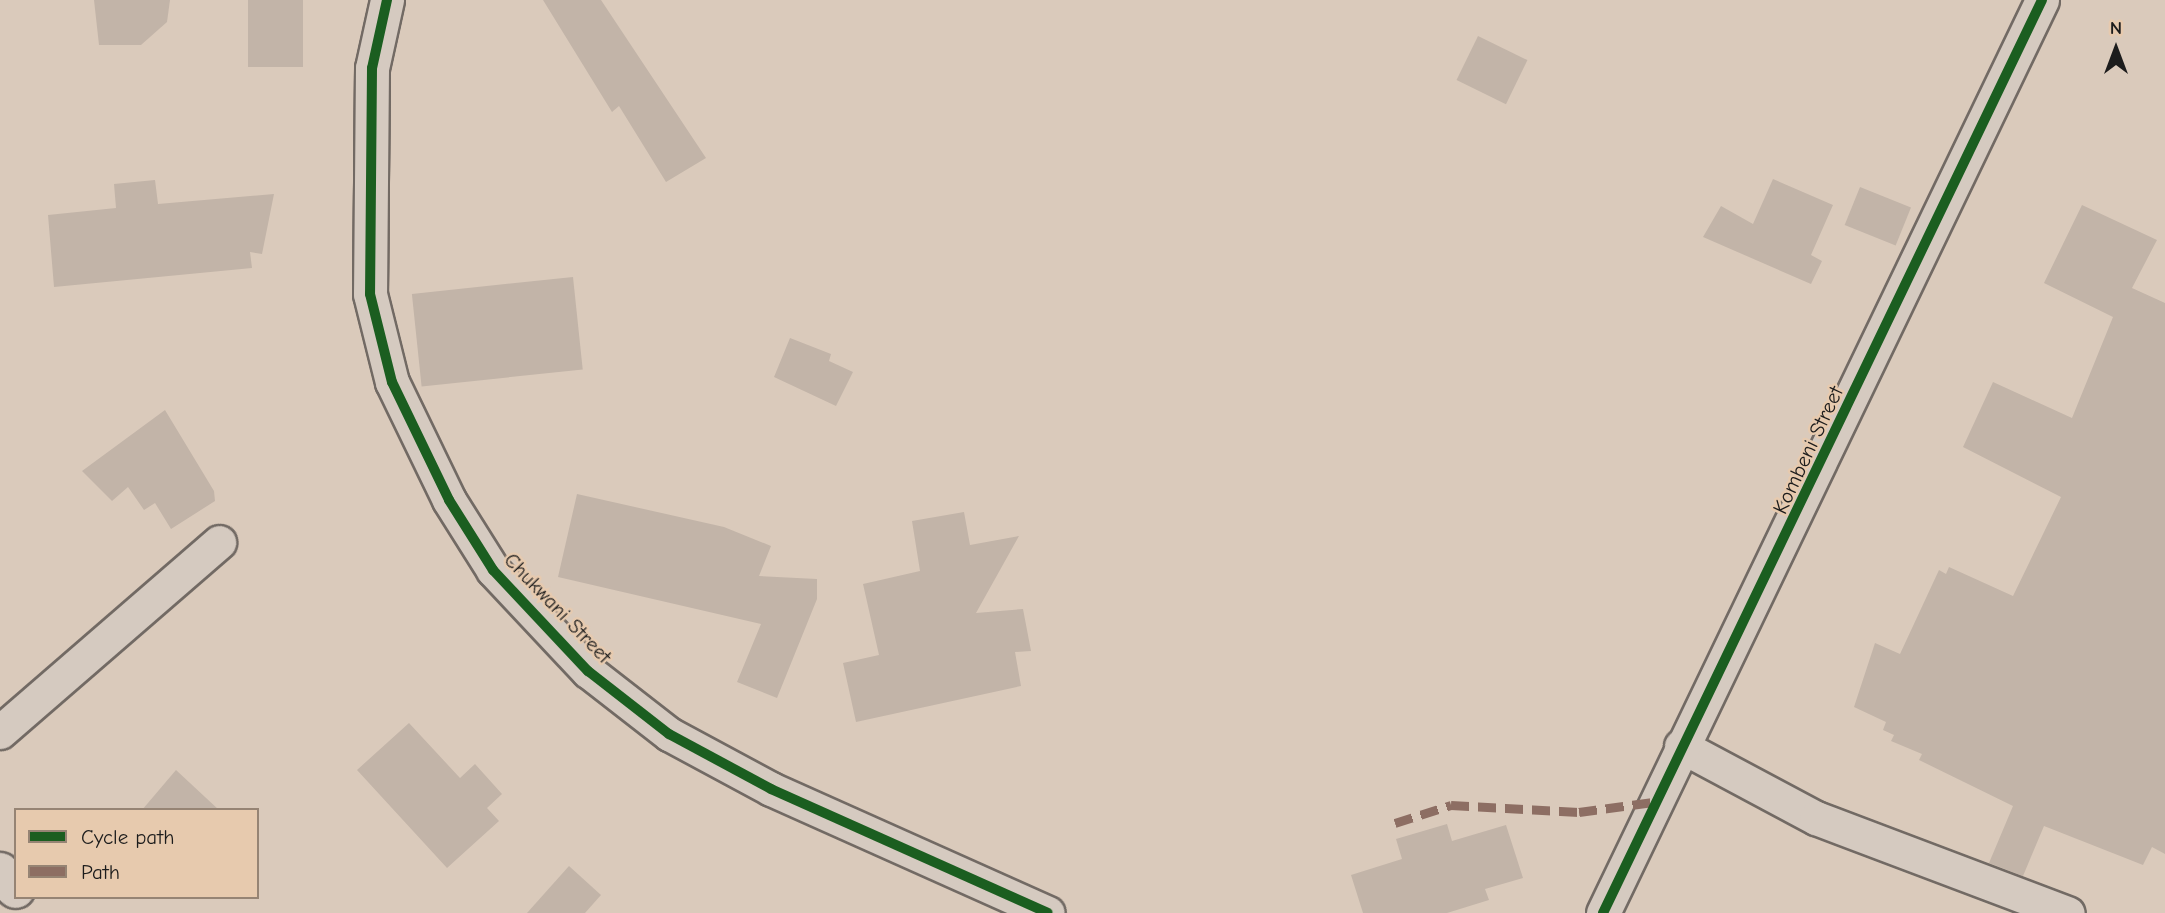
<!DOCTYPE html>
<html>
<head>
<meta charset="utf-8">
<style>
	body { margin:0 }
	#map { position:relative; width:2165px; height:913px; overflow:hidden; background:#dacabb; font-family:"Comic Neue",sans-serif }
	div>[style] { position:absolute }
	[style*='--x'] { left:calc(var(--x)*1px); top:calc(var(--y)*1px); width:calc(var(--w)*1px); rotate:calc(var(--a)*1deg) }
	.building>* { inset:0; background:#c2b4a8; transform-origin:0 0 }
	.roads { filter:drop-shadow(2px 0 #726a64) drop-shadow(-2px 0 #726a64) drop-shadow(0 2px #726a64) drop-shadow(0 -2px #726a64) }
	.street>* { height:33px; margin:-16.5px; padding:0 16.5px; transform-origin:16.5px; border-radius:16.5px; background:#d5cac0 }
	.secondary>* { height:38px; margin:-19px; padding:0 19px; transform-origin:19px; border-radius:19px; background:#d5cac0 }
	.quiet>* { height:9px; margin-top:-4.5px; transform-origin:0; background:repeating-linear-gradient(90deg,#8d6e63 0 18px,transparent 0 27px) }
	.cycleway>* { height:10px; margin:-5px; padding:0 5px; transform-origin:5px; border-radius:5px; background:#1b5e20 }
	span { translate:-50% -50%; white-space:nowrap; text-align:center; line-height:1.15; -webkit-text-stroke:5px #e7caae; paint-order:stroke }
	.street-label { font-size:21px; color:#1c1c1c }
	.legend { position:absolute; left:14px; top:808px; width:245px; height:91px; box-sizing:border-box; background:#e7caae; border:2px solid #968474; margin:0; padding:9px 12px; list-style:none; font-size:21px; color:#1c1c1c }
	.legend li { display:flex; align-items:center; gap:14px; height:35px }
	.legend b { width:35px; border:2px solid #968474 }
	.north { position:absolute; left:2081px; top:14px; width:70px; height:70px; -webkit-text-stroke:5px #e7caae; paint-order:stroke; rotate:0deg; font-size:19px; font-weight:700; line-height:28px; text-align:center; color:#1c1c1c }
	.north::after { content:''; display:block; margin:auto; width:24px; height:32px; background:#1c1c1c; clip-path:polygon(50% 0,100% 100%,50% 72%,0 100%) }
</style>
</head>
<body>
<div id="map">
	<div class="building">
		<div style="clip-path:polygon(94px 0,170px 0,167px 22px,141px 45px,99px 45px)"></div>
		<div style="left:248px;top:0;width:55px;height:67px"></div>
		<div style="clip-path:polygon(543px 0,601px 0,706px 158px,666px 182px,619px 106px,612px 112px)"></div>
		<div style="left:1478px;top:36px;width:55px;height:49px;rotate:26deg"></div>
		<div style="clip-path:polygon(1773px 179px,1833px 205px,1811px 255px,1822px 261px,1811px 284px,1703px 237px,1721px 206px,1753px 224px)"></div>
		<div style="clip-path:polygon(155px 180px,158px 204px,274px 194px,262px 254px,250px 252px,252px 268px,54px 287px,48px 215px,116px 208px,114px 184px)"></div>
		<div style="left:1860px;top:187px;width:55px;height:41px;rotate:22deg"></div>
		<div style="clip-path:polygon(2082px 205px,2157px 240px,2132px 288px,2165px 303px,2165px 854px,2152px 847px,2143px 865px,2044px 826px,2023px 876px,1989px 863px,2013px 806px,1919px 760px,1922px 754px,1891px 741px,1894px 735px,1883px 730px,1886px 722px,1854px 707px,1875px 643px,1900px 654px,1939px 570px,1946px 574px,1949px 567px,2013px 596px,2061px 497px,1963px 447px,1993px 382px,2072px 418px,2113px 317px,2044px 283px)"></div>
		<div style="left:573px;top:277px;width:93px;height:162px;rotate:84deg"></div>
		<div style="clip-path:polygon(790px 338px,831px 354px,829px 361px,853px 372px,836px 406px,774px 377px)"></div>
		<div style="clip-path:polygon(165px 410px,214px 491px,215px 501px,171px 529px,155px 503px,144px 510px,128px 487px,112px 501px,82px 471px)"></div>
		<div style="clip-path:polygon(577px 494px,724px 527px,771px 546px,759px 576px,817px 579px,817px 599px,777px 698px,737px 682px,761px 624px,558px 577px)"></div>
		<div style="clip-path:polygon(964px 512px,970px 545px,1019px 536px,976px 613px,1023px 609px,1031px 651px,1015px 652px,1021px 686px,856px 722px,843px 663px,879px 655px,863px 584px,920px 571px,912px 521px)"></div>
		<div style="clip-path:polygon(409px 723px,460px 778px,475px 764px,502px 794px,487px 808px,499px 821px,447px 868px,357px 770px)"></div>
		<div style="clip-path:polygon(176px 770px,219px 810px,142px 810px)"></div>
		<div style="clip-path:polygon(1447px 824px,1452px 841px,1506px 825px,1523px 878px,1485px 889px,1489px 900px,1447px 913px,1363px 913px,1351px 875px,1402px 859px,1396px 839px)"></div>
		<div style="clip-path:polygon(569px 866px,601px 895px,585px 913px,527px 913px)"></div>
	</div>
	<div class="roads">
		<div class="street">
			<div style="--x:387;--y:0;--w:70;--a:102.4"></div>
			<div style="--x:372;--y:68;--w:226;--a:90.5"></div>
			<div style="--x:370;--y:294;--w:91;--a:76"></div>
			<div style="--x:392;--y:382;--w:131;--a:64.2"></div>
			<div style="--x:449;--y:500;--w:83;--a:57.8"></div>
			<div style="--x:493;--y:570;--w:139;--a:46.8"></div>
			<div style="--x:588;--y:671;--w:103;--a:37.9"></div>
			<div style="--x:669;--y:734;--w:116;--a:28.3"></div>
			<div style="--x:771;--y:789;--w:303;--a:24.1"></div>
			<div style="--x:0;--y:732;--w:290;--a:-40.9"></div>
			<div style="--x:1681;--y:746;--w:153;--a:28.1"></div>
			<div style="--x:1816;--y:818;--w:269;--a:20.7"></div>
			<div style="--x:1603;--y:913;--w:1013;--a:-64.32"></div>
		</div>
		<div class="secondary">
			<div style="--x:0;--y:872;--w:23;--a:47"></div>
		</div>
	</div>
	<div class="quiet">
		<div style="--x:1395;--y:823;--w:59;--a:-17.8"></div>
		<div style="--x:1451;--y:805;--w:128;--a:3.1"></div>
		<div style="--x:1579;--y:812;--w:75;--a:-7.7"></div>
	</div>
	<div class="cycleway">
		<div style="--x:387;--y:0;--w:70;--a:102.4"></div>
		<div style="--x:372;--y:68;--w:226;--a:90.5"></div>
		<div style="--x:370;--y:294;--w:91;--a:76"></div>
		<div style="--x:392;--y:382;--w:131;--a:64.2"></div>
		<div style="--x:449;--y:500;--w:83;--a:57.8"></div>
		<div style="--x:493;--y:570;--w:139;--a:46.8"></div>
		<div style="--x:588;--y:671;--w:103;--a:37.9"></div>
		<div style="--x:669;--y:734;--w:116;--a:28.3"></div>
		<div style="--x:771;--y:789;--w:303;--a:24.1"></div>
		<div style="--x:1603;--y:913;--w:1013;--a:-64.32"></div>
	</div>
	<div class="street-label">
		<span style="left:1808px;top:450px;rotate:-65deg">Kombeni Street</span>
		<span style="left:558px;top:608px;rotate:46deg">Chukwani Street</span>
	</div>
	<ul class="legend">
	<li><b style="height:9px;background:#1b5e20"></b>Cycle path</li>
	<li><b style="height:9px;background:#8d6e63"></b>Path</li>
	</ul>
	<div class="north">N</div>
</div>
</body>
</html>
